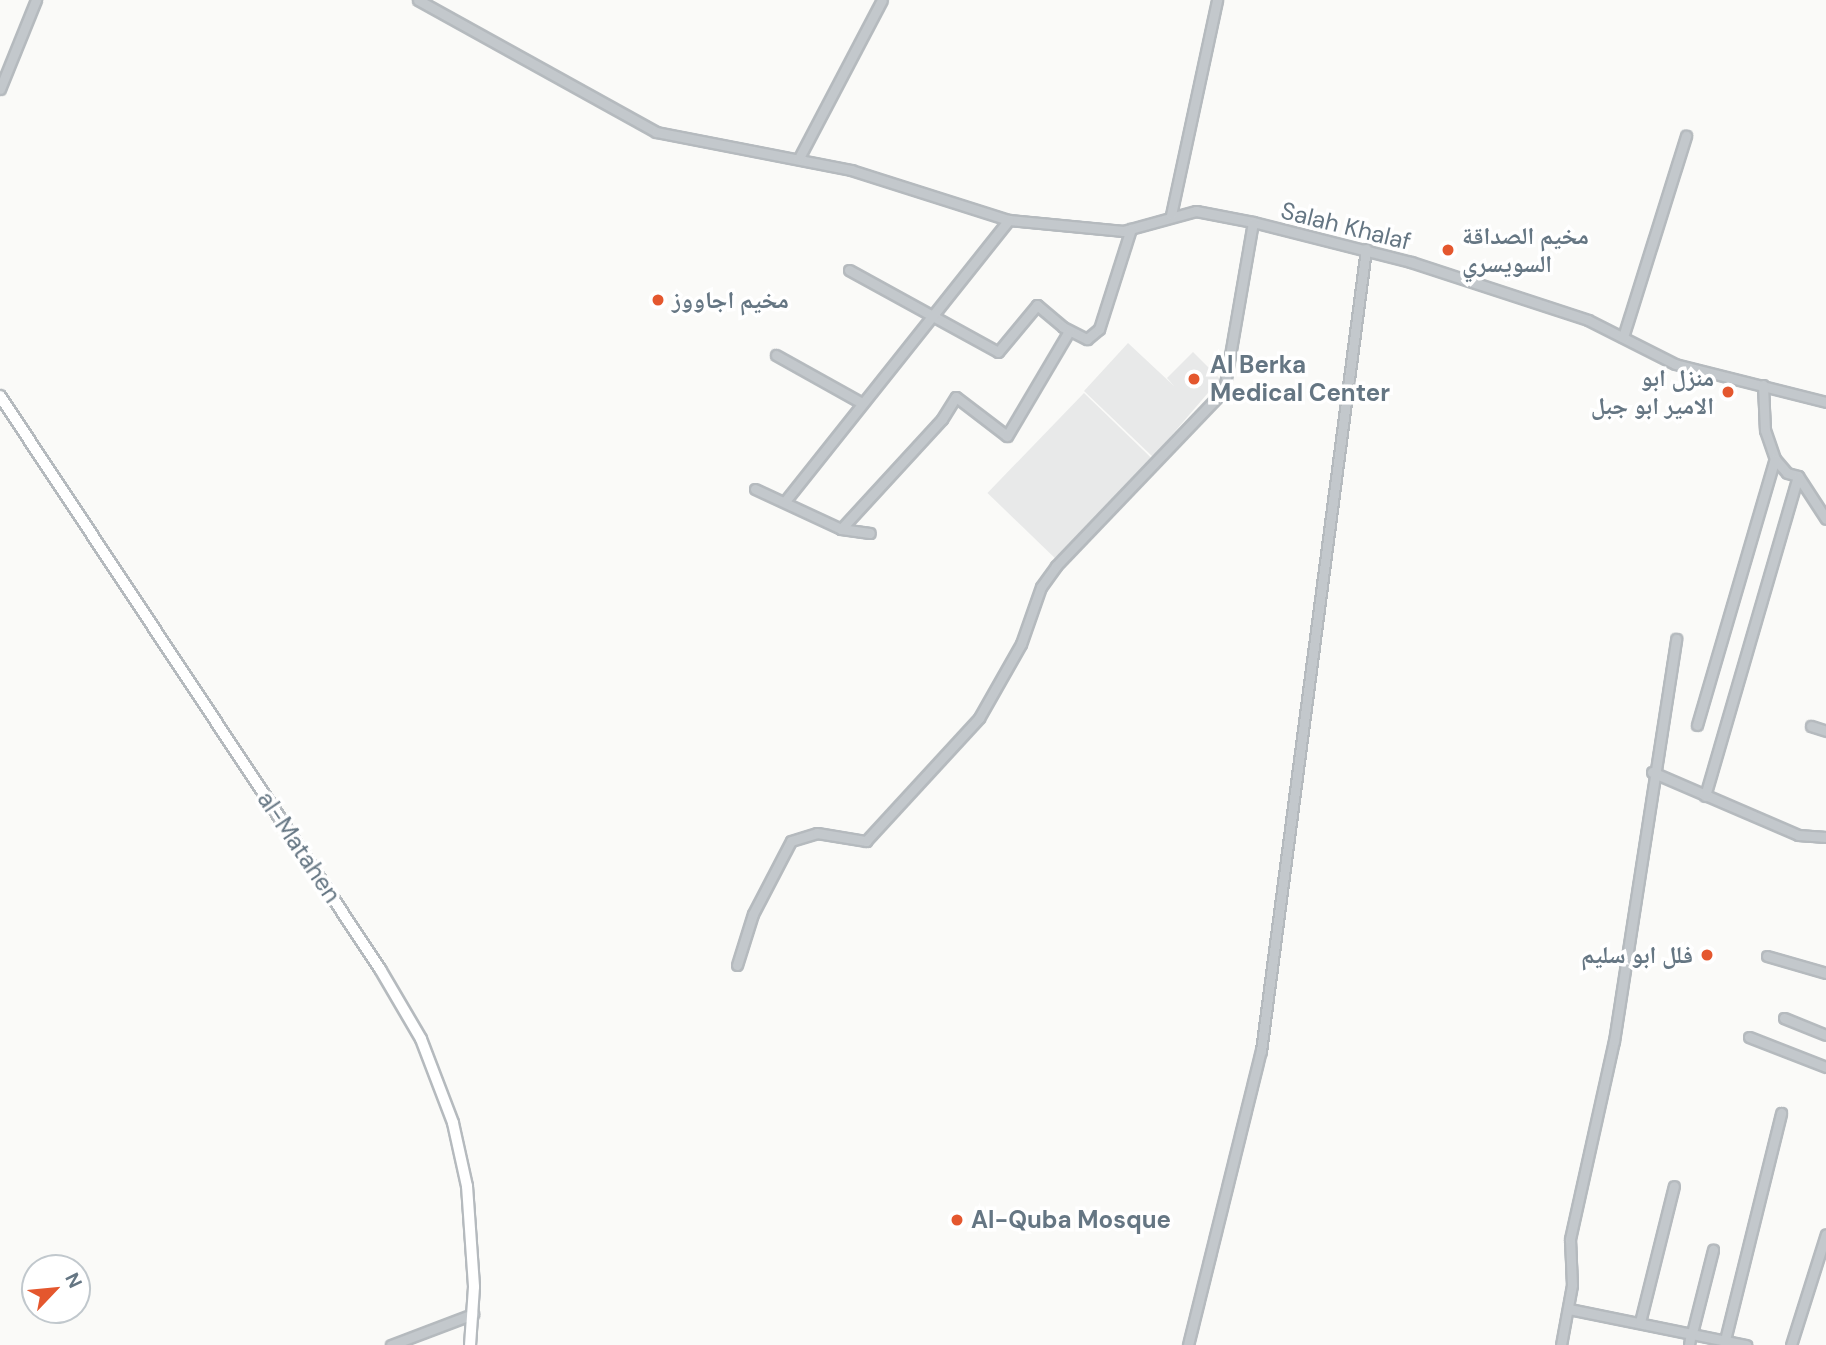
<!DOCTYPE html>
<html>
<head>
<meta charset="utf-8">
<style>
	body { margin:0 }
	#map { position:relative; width:1826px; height:1345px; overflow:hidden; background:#fafaf8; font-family:"DM Sans","Noto Naskh Arabic",sans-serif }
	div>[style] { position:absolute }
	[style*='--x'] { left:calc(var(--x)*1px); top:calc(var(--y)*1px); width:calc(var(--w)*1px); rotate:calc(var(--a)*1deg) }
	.built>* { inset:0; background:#e8e9e9; transform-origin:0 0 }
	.roads { filter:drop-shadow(2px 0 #b5babe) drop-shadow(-2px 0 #b5babe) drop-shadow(0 2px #b5babe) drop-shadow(0 -2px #b5babe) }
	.minor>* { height:9px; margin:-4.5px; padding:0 4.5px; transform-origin:4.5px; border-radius:4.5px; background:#c3c8cc }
	.major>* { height:10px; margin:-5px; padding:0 5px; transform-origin:5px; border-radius:5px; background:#fff }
	.dots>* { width:19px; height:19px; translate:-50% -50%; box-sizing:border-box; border:4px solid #fff; border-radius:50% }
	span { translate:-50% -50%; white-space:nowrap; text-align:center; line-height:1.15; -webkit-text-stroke:7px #fff; paint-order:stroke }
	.street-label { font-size:24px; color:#657683 }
	.poi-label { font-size:24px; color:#657683; font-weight:700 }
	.left { translate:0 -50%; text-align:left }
	.right { translate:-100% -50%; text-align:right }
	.north { position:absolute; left:21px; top:1254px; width:70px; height:70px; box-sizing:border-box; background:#fff; border:2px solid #c1c8cd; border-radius:50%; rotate:64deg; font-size:19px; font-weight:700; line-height:28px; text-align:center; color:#657683 }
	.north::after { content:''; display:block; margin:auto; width:24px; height:32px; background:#e4572e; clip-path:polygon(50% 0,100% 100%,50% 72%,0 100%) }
</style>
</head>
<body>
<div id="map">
	<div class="built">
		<div style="clip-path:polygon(1128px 343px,1174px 386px,1167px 378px,1193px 352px,1220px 379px,1153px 457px,1084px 391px)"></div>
		<div style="left:1084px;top:393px;width:94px;height:139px;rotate:44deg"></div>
	</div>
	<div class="roads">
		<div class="minor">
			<div style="--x:418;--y:0;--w:272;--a:29"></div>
			<div style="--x:656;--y:132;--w:199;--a:11"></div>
			<div style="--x:851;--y:170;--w:166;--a:17.6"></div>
			<div style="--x:1009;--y:220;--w:115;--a:5.5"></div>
			<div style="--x:1123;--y:231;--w:76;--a:-15.3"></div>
			<div style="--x:1196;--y:211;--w:58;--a:10.9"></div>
			<div style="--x:1253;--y:222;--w:163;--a:14.2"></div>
			<div style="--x:1411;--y:262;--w:186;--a:18.1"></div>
			<div style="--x:1588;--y:320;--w:97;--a:26.8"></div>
			<div style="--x:1675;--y:364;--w:156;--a:14.1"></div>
			<div style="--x:0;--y:89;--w:96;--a:-68"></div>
			<div style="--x:799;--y:158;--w:178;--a:-62.3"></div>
			<div style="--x:1171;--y:215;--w:220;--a:-77.9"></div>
			<div style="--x:849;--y:270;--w:170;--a:28.8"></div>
			<div style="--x:998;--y:352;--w:61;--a:-50.3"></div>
			<div style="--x:1037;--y:305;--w:34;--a:40"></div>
			<div style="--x:1063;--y:327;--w:27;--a:27"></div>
			<div style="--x:1087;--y:339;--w:16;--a:-40"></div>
			<div style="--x:1099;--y:329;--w:105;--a:-72.3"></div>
			<div style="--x:1623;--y:337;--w:211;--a:-72.6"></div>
			<div style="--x:776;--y:355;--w:98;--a:29.2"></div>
			<div style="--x:1763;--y:385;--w:45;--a:87.5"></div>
			<div style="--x:1765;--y:430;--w:31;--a:71"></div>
			<div style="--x:1775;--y:459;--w:18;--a:49"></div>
			<div style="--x:1787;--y:473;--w:11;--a:15"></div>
			<div style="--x:1798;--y:476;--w:51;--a:56.9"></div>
			<div style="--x:755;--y:489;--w:95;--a:24.9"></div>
			<div style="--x:841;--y:529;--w:29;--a:8"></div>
			<div style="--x:786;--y:500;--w:358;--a:-51.5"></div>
			<div style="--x:841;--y:529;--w:149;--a:-47.4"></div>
			<div style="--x:942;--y:419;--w:26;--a:-58"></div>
			<div style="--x:956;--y:397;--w:64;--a:37.4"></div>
			<div style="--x:1007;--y:436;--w:122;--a:-59.4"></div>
			<div style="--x:1697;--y:725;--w:277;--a:-73.7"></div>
			<div style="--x:1811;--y:726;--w:16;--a:18"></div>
			<div style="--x:1652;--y:772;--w:159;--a:23.3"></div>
			<div style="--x:1798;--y:835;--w:28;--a:4"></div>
			<div style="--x:1705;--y:796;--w:333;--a:-73.8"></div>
			<div style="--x:1767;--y:956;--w:61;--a:16.1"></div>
			<div style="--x:737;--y:965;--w:53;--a:-72.6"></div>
			<div style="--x:753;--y:914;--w:82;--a:-62.5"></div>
			<div style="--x:791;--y:841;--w:27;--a:-17"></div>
			<div style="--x:817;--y:833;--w:50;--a:9.3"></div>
			<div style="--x:866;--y:841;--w:167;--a:-47.4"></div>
			<div style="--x:979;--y:718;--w:85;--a:-60.4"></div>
			<div style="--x:1021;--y:644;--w:60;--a:-70.7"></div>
			<div style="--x:1041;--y:587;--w:26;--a:-54"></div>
			<div style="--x:1056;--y:566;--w:243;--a:-46.3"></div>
			<div style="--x:1224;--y:390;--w:170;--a:-80.2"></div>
			<div style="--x:1784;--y:1018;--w:45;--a:22"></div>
			<div style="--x:1749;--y:1037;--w:83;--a:21.3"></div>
			<div style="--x:1569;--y:1309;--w:181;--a:11.5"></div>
			<div style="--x:1640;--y:1322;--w:140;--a:-76"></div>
			<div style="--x:1692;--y:1333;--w:86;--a:-75.8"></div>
			<div style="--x:1725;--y:1340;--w:234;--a:-76.1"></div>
			<div style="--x:391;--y:1345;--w:88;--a:-20.7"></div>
			<div style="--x:1188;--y:1345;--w:303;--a:-76.1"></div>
			<div style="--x:1261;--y:1051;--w:809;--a:-82.54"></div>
			<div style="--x:1561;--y:1345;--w:61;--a:-79.6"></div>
			<div style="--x:1572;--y:1285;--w:46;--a:-92.5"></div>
			<div style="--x:1570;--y:1239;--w:203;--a:-77.5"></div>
			<div style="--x:1614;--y:1041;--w:407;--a:-81.2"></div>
			<div style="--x:1689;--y:1345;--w:12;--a:-81"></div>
			<div style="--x:1791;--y:1345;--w:116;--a:-72.5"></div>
		</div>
		<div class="major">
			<div style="--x:0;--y:396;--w:688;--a:56.45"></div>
			<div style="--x:380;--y:969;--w:81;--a:59.6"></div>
			<div style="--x:421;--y:1039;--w:90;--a:69.1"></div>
			<div style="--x:453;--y:1123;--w:65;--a:77.5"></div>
			<div style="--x:467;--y:1186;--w:101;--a:86"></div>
			<div style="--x:474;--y:1287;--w:58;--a:93.9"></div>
		</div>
	</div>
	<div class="dots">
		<div style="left:1448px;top:250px;background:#e4572e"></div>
		<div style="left:658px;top:300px;background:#e4572e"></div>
		<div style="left:1194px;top:379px;background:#e4572e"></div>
		<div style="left:1728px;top:392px;background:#e4572e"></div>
		<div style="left:1707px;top:955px;background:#e4572e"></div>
		<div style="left:957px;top:1220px;background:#e4572e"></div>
	</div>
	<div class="street-label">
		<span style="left:1346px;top:226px;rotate:14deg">Salah Khalaf</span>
		<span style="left:299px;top:847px;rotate:56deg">al-Matahen</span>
	</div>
	<div class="poi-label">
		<span class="left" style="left:1462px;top:250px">مخيم الصداقة<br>السويسري</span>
		<span class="left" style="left:672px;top:300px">مخيم اجاووز</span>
		<span class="left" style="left:1210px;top:379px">Al Berka<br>Medical Center</span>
		<span class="right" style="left:1714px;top:392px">منزل ابو<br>الامير ابو جبل</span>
		<span class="right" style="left:1693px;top:955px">فلل ابو سليم</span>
		<span class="left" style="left:971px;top:1220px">Al-Quba Mosque</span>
	</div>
	<div class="north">N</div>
</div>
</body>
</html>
